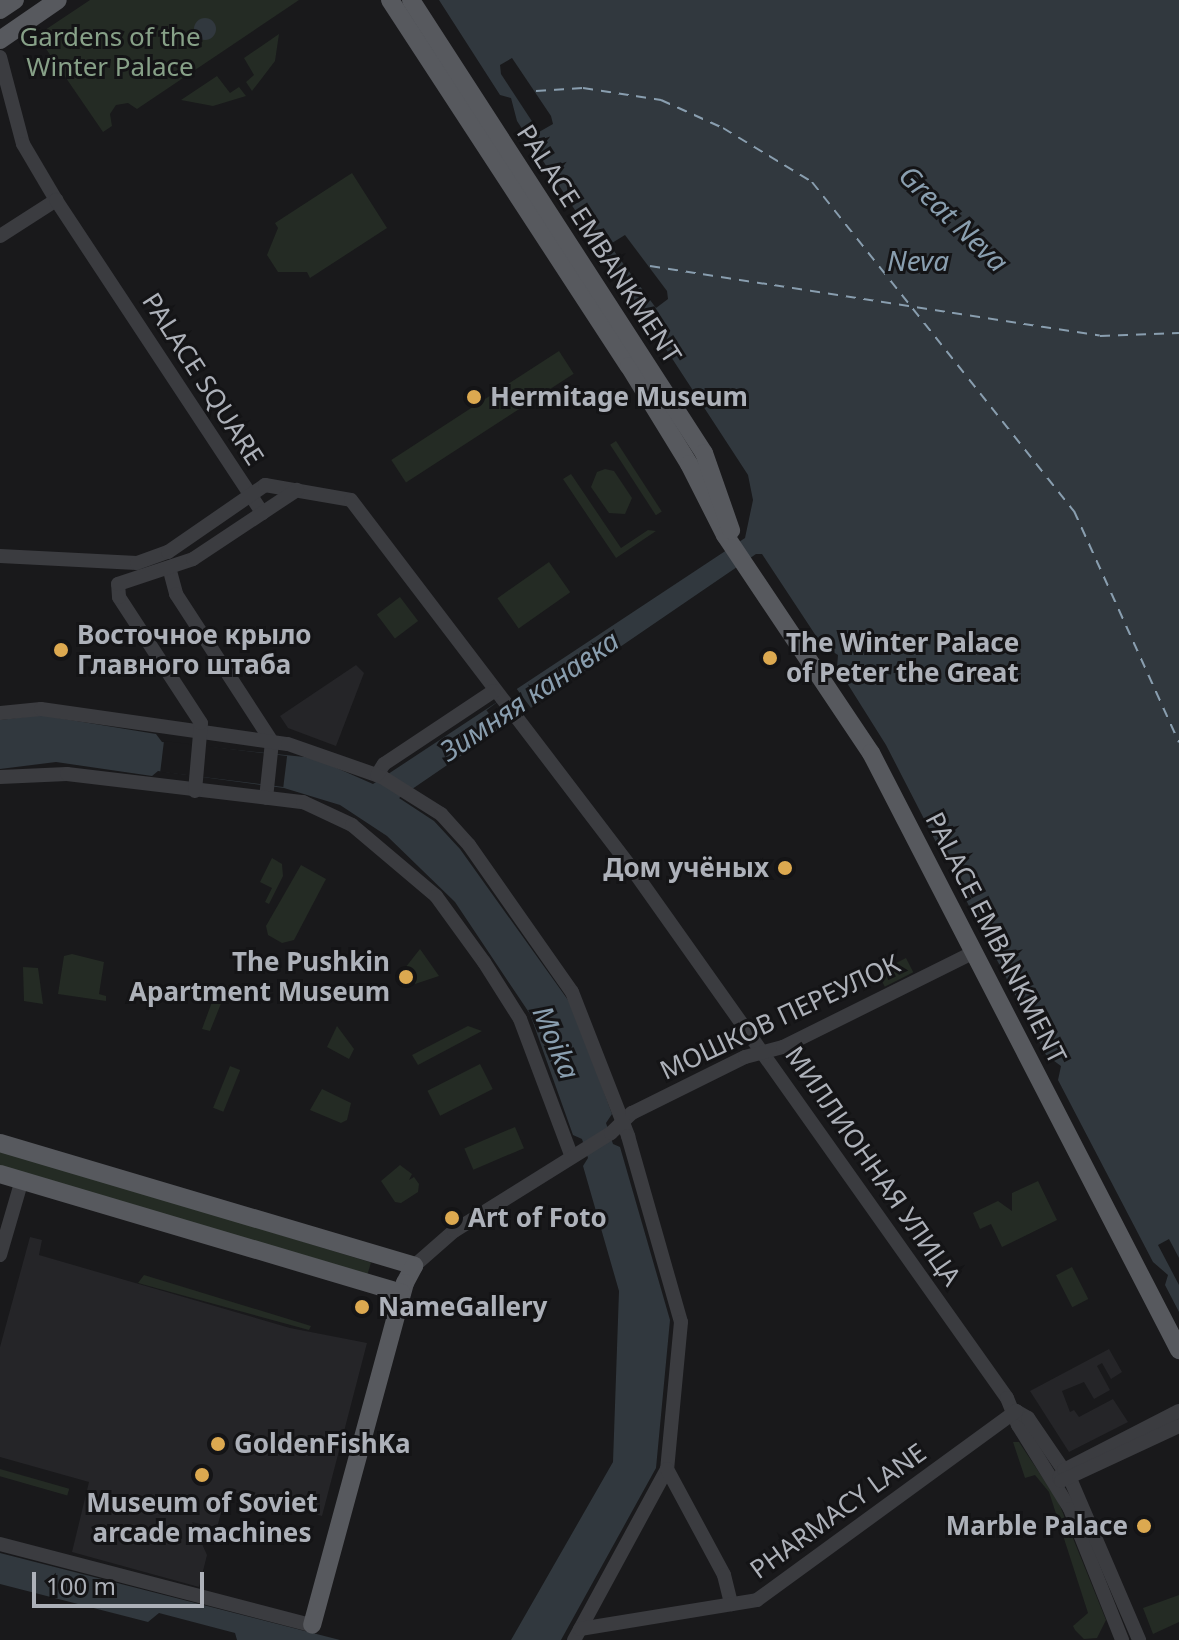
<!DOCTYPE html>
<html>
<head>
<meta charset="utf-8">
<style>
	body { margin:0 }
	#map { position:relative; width:1179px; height:1640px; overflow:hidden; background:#19191b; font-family:"Noto Sans",sans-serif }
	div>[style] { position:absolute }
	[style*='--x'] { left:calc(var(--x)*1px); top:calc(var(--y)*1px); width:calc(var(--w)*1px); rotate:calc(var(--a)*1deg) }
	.built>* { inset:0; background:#252528 }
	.green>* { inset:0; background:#242b24; transform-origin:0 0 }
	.water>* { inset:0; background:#31383e }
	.round { border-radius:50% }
	.pier>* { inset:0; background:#19191b; transform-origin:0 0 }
	.ferry>* { height:2px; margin-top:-1px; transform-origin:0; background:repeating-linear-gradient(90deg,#899eaf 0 10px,transparent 0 18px) }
	.minor>* { height:14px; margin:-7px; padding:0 7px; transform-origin:7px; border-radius:7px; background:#3b3c40 }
	.major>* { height:18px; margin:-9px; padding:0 9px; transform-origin:9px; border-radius:9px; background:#57595e }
	.dots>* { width:22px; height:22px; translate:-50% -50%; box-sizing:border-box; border:4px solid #141416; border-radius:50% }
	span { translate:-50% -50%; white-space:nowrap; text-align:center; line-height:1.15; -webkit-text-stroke:6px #141416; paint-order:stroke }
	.park-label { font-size:26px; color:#87a188 }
	.street-label { font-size:26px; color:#adb1b9 }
	.poi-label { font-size:26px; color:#adb1b9; font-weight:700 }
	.left { translate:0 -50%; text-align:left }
	.right { translate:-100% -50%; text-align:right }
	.water-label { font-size:28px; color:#899eaf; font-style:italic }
	.scale { position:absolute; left:32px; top:1572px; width:172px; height:36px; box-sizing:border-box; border:4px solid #adb1b9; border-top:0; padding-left:10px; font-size:24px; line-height:28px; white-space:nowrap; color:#adb1b9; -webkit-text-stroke:6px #141416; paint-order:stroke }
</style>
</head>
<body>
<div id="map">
	<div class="built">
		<div style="clip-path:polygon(356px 665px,364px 673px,336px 746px,288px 728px,280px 716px)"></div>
		<div style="clip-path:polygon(30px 1237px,42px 1240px,39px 1255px,290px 1328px,367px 1343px,322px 1516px,227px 1490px,217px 1528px,192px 1522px,207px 1555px,199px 1587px,72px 1552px,89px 1482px,0 1457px,0 1347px)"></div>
		<div style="clip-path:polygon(1109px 1349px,1122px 1372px,1111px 1379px,1102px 1363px,1097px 1366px,1110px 1390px,1094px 1399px,1084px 1382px,1062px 1391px,1070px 1412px,1074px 1410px,1079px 1417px,1113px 1399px,1128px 1422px,1069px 1452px,1030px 1391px)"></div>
	</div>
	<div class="green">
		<div style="clip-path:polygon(90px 0,299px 0,137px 109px,128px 103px,116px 105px,110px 114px,112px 126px,103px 132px,40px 40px,45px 30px)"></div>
		<div style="clip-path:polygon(279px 34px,275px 61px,252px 91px,246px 82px,254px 75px,244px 58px)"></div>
		<div style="clip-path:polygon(217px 76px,230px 93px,239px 87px,246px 96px,213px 106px,181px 100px)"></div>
		<div style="clip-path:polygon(352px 173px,387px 228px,310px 278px,307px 272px,278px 272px,267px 255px,278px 228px,275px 223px)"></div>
		<div style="left:559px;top:351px;width:27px;height:200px;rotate:57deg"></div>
		<div style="left:616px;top:441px;width:84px;height:7px;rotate:57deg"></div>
		<div style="clip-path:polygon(605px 469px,614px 471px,632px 498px,625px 514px,609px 513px,591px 487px,597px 472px)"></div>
		<div style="clip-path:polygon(571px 474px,621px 548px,648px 530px,656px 531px,616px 558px,563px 479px)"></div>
		<div style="left:549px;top:562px;width:37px;height:63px;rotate:55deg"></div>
		<div style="left:400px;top:597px;width:30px;height:29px;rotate:53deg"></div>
		<div style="clip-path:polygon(272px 858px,282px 864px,283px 876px,269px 904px,265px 902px,272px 888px,260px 882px)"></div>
		<div style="clip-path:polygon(301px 865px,326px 879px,294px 940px,282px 943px,268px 935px,266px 926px)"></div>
		<div style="clip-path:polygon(420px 949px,439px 976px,415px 984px,405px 968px)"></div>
		<div style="clip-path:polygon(72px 954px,104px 962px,99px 994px,106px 996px,106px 1001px,58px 994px,64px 956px)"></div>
		<div style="left:906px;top:958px;width:16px;height:32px;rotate:63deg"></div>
		<div style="clip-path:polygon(23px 967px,38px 968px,43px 1004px,24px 1001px)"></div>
		<div style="clip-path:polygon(219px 983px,228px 986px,210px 1031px,202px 1029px)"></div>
		<div style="clip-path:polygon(337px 1026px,354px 1049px,349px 1059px,327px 1047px)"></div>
		<div style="clip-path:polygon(468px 1026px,482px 1031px,418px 1065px,412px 1055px)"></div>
		<div style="left:480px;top:1064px;width:28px;height:59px;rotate:63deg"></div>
		<div style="left:230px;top:1066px;width:11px;height:45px;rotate:22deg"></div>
		<div style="clip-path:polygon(322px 1089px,351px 1103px,347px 1120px,341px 1123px,310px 1110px)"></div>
		<div style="left:515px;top:1127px;width:23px;height:55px;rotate:67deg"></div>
		<div style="left:0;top:1149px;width:388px;height:17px;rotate:17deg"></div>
		<div style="clip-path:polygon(400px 1165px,412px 1174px,409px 1180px,414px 1177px,419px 1184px,418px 1192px,401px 1203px,395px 1202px,381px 1181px)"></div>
		<div style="clip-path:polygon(1038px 1181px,1057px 1220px,1002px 1247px,991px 1224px,980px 1229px,973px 1213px,998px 1201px,1012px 1211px,1012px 1193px)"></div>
		<div style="left:1072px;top:1267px;width:36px;height:18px;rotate:63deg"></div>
		<div style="clip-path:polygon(144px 1275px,311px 1326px,309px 1330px,138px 1283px)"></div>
		<div style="clip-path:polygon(1013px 1442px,1019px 1442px,1058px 1501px,1106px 1620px,1097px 1638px,1084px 1639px,1075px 1630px,1073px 1626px,1088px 1613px,1049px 1492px,1035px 1475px,1025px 1478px)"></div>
		<div style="left:0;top:1469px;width:72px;height:7px;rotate:16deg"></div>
		<div style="clip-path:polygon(1179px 1595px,1179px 1622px,1153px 1634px,1143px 1608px)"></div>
	</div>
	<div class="water">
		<div style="clip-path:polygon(439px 0,1179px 0,1179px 1312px,1165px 1285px,1168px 1275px,1153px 1262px,1058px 1080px,1061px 1066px,1046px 1055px,951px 871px,954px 859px,939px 848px,886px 745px,837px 667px,838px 655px,822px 645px,762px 554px,756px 554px,399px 798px,434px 821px,460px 849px,573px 1007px,612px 1114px,606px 1123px,613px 1144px,620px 1147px,670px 1320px,656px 1468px,561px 1640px,511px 1640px,613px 1462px,619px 1291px,583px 1166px,588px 1158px,582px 1139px,573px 1135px,530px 1014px,455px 902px,387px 836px,340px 805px,284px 788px,158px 771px,152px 776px,56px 762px,0 769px,0 720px,40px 715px,156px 734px,162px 742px,314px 758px,373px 784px,745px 538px,753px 500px,748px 475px,634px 300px,626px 274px,614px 270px,517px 121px,511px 98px,500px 95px)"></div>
		<div class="round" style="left:194px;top:18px;width:22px;height:22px"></div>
		<div style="clip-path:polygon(0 1553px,340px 1640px,237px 1640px,235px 1633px,159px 1613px,148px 1622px,0 1584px)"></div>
	</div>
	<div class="pier">
		<div style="clip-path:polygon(512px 58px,551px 116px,553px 124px,539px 132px,501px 74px,500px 65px)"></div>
		<div style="clip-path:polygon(625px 235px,667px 291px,668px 299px,656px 308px,614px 251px,612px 243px)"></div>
		<div style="left:516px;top:688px;width:26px;height:37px;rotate:53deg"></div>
		<div style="left:164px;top:741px;width:124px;height:31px;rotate:7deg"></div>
		<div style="clip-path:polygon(1169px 1239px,1179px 1258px,1179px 1285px,1158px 1245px)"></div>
	</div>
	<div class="ferry">
		<div style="--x:536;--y:91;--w:47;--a:-3.7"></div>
		<div style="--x:583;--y:88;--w:79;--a:8.7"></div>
		<div style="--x:661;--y:100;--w:68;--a:24.3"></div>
		<div style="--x:723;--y:128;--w:104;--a:31.2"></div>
		<div style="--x:812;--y:182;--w:421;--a:51.5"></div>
		<div style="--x:1074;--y:511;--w:254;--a:65.6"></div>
		<div style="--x:650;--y:266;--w:455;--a:8.8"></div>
		<div style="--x:1100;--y:336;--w:79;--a:-2.2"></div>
	</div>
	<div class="minor">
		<div style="--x:0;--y:57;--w:90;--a:75.2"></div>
		<div style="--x:23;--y:144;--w:65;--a:59.5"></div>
		<div style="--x:0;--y:236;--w:67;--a:-32.7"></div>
		<div style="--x:56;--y:200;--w:375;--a:56.6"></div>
		<div style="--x:0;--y:556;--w:137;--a:2.9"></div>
		<div style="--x:137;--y:563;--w:33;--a:-20"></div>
		<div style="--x:168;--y:552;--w:118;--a:-34.6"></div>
		<div style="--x:265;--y:485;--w:87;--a:9.9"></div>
		<div style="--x:351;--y:500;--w:469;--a:52.7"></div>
		<div style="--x:635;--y:873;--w:643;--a:54.68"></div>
		<div style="--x:1007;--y:1398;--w:29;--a:68"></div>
		<div style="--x:1018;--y:1425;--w:99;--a:58.2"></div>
		<div style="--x:1070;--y:1509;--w:141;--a:68.3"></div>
		<div style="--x:170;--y:571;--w:24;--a:75"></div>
		<div style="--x:176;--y:594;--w:176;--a:57"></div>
		<div style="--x:272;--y:742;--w:56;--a:96.1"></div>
		<div style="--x:0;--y:713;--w:41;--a:-5.6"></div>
		<div style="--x:41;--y:709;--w:249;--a:8.1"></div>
		<div style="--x:288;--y:744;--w:100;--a:19.3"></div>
		<div style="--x:382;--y:777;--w:70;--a:32.1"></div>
		<div style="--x:441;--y:814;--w:42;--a:47.9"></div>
		<div style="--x:469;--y:845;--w:179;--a:55"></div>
		<div style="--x:572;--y:992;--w:155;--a:68.7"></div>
		<div style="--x:628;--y:1136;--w:193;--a:74.1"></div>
		<div style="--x:681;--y:1322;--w:148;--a:95.4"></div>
		<div style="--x:667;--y:1469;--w:195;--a:118.5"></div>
		<div style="--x:377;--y:775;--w:13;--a:-58"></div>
		<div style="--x:384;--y:764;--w:132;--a:-33.6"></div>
		<div style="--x:0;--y:777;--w:67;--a:-2.6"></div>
		<div style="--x:67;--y:774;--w:238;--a:6.8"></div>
		<div style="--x:303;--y:802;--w:54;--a:25.1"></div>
		<div style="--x:352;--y:825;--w:110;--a:40.2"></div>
		<div style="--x:436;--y:896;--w:82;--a:54"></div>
		<div style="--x:484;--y:962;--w:67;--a:57.7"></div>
		<div style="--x:520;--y:1019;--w:147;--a:69.4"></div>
		<div style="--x:195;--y:791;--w:68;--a:-85"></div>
		<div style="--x:201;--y:723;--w:150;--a:-123.1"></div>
		<div style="--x:119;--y:597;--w:13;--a:-94"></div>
		<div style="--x:118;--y:584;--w:79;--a:-18.4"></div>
		<div style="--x:193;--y:559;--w:125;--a:-33.6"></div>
		<div style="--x:0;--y:1255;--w:78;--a:-73.7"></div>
		<div style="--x:414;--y:1266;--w:53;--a:-41.2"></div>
		<div style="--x:454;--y:1231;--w:185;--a:-32"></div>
		<div style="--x:611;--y:1133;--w:29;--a:-44"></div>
		<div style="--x:632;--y:1113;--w:126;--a:-26.4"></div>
		<div style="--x:745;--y:1057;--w:39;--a:-15"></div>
		<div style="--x:783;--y:1047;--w:213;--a:-26.4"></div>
		<div style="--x:1016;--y:1411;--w:14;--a:30"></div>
		<div style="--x:1028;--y:1418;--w:76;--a:55.7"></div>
		<div style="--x:1071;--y:1481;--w:173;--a:66.8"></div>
		<div style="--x:667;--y:1469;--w:120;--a:61.7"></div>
		<div style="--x:724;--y:1575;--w:30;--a:76"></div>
		<div style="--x:1059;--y:1478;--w:9;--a:-58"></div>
		<div style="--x:1064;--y:1470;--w:129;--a:-27.2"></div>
		<div style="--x:1061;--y:1481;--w:130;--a:-25"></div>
		<div style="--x:0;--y:1544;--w:322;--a:14.6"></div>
		<div style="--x:580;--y:1629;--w:179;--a:-9.3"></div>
		<div style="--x:757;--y:1600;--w:321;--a:-36.1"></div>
	</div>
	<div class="major">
		<div style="--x:390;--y:0;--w:437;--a:56.9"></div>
		<div style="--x:629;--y:366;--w:115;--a:58.5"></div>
		<div style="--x:689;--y:464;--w:80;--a:63.1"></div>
		<div style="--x:725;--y:535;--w:262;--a:56.2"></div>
		<div style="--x:871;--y:753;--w:672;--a:62.71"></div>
		<div style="--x:411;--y:0;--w:539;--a:57.11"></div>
		<div style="--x:704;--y:453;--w:82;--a:70.7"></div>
		<div style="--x:0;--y:10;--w:18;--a:-34"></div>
		<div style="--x:0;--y:40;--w:70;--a:-34.6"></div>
		<div style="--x:0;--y:1143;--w:432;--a:16.5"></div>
		<div style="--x:414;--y:1266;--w:19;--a:118"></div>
		<div style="--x:405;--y:1283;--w:354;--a:105.2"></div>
		<div style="--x:0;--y:1174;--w:419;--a:16.5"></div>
	</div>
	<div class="dots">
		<div style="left:474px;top:397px;background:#dca950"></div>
		<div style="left:61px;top:650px;background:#dca950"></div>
		<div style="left:770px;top:658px;background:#dca950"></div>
		<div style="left:785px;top:868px;background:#dca950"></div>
		<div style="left:406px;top:977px;background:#dca950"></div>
		<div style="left:452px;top:1218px;background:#dca950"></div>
		<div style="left:362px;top:1307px;background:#dca950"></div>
		<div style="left:218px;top:1444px;background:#dca950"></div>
		<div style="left:202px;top:1475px;background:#dca950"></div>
		<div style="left:1144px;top:1526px;background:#dca950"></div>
	</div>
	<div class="park-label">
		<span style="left:110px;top:52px">Gardens of the<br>Winter Palace</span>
	</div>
	<div class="street-label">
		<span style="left:599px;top:244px;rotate:57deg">PALACE EMBANKMENT</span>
		<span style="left:203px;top:379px;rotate:57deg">PALACE SQUARE</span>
		<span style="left:996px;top:938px;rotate:63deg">PALACE EMBANKMENT</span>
		<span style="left:780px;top:1017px;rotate:-25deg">МОШКОВ ПЕРЕУЛОК</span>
		<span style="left:873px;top:1166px;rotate:55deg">МИЛЛИОННАЯ УЛИЦА</span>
		<span style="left:838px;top:1511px;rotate:-36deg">PHARMACY LANE</span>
	</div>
	<div class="poi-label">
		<span class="left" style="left:490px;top:397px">Hermitage Museum</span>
		<span class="left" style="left:77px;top:650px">Восточное крыло<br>Главного штаба</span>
		<span class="left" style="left:786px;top:658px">The Winter Palace<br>of Peter the Great</span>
		<span class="right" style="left:769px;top:868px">Дом учёных</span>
		<span class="right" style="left:390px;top:977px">The Pushkin<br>Apartment Museum</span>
		<span class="left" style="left:468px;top:1218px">Art of Foto</span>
		<span class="left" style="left:378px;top:1307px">NameGallery</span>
		<span class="left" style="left:234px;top:1444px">GoldenFishKa</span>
		<span style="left:202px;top:1518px">Museum of Soviet<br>arcade machines</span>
		<span class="right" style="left:1128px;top:1526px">Marble Palace</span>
	</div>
	<div class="water-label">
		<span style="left:954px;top:218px;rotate:44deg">Great Neva</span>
		<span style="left:918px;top:260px">Neva</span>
		<span style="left:529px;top:695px;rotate:-34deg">Зимняя канавка</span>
		<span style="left:557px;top:1042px;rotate:67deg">Moika</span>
	</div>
	<div class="scale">100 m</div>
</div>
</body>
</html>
